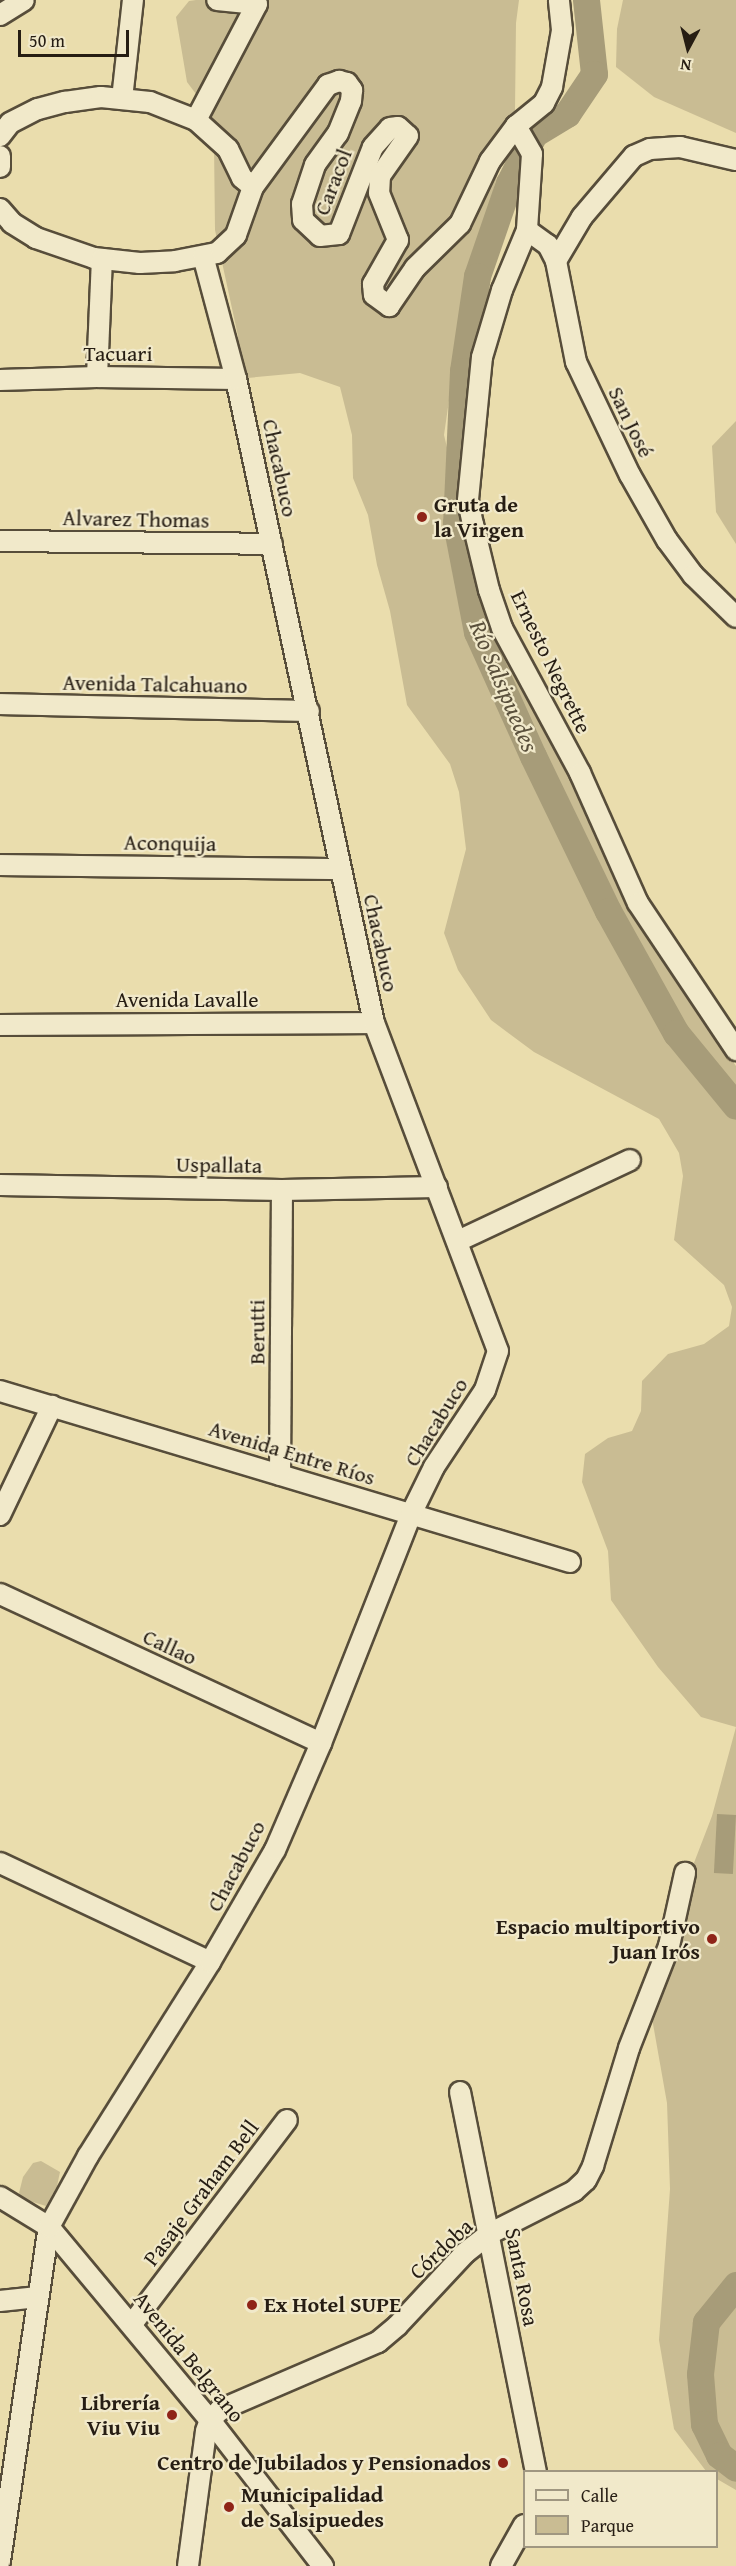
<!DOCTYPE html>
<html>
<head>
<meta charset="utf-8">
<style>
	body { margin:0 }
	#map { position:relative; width:736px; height:2566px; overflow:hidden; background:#eaddad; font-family:"Gentium Book Plus",serif }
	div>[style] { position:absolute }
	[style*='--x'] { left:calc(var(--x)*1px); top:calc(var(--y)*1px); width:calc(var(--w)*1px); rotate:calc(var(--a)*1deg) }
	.green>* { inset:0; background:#c9bc93 }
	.water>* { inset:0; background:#a79c79; transform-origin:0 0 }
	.river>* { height:27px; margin:-13.5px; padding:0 13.5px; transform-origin:13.5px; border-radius:13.5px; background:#a79c79 }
	.roads { filter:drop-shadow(2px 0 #574d3a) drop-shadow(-2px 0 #574d3a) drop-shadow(0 2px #574d3a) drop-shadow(0 -2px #574d3a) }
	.minor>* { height:20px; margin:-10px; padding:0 10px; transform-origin:10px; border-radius:10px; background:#f1e9ca }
	.dots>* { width:16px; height:16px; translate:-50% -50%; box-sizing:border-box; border:3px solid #f1e9ca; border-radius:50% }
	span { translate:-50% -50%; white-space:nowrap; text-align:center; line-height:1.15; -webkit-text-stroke:4.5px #f1e9ca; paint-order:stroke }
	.street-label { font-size:22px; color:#261d13 }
	.poi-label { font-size:22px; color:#261d13; font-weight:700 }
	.left { translate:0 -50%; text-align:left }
	.right { translate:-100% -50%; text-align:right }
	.water-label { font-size:24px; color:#5a503c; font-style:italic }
	.legend { position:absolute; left:523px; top:2470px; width:195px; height:78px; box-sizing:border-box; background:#f1e9ca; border:2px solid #a09781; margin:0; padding:8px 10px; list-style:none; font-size:18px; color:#261d13 }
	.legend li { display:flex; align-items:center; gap:12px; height:30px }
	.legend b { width:30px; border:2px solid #a09781 }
	.north { position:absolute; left:658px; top:18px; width:60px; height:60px; -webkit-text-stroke:4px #f1e9ca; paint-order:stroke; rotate:187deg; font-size:16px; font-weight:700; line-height:24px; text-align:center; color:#261d13 }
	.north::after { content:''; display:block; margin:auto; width:21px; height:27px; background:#261d13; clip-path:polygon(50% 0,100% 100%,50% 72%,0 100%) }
	.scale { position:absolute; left:18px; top:30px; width:111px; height:27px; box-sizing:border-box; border:3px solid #261d13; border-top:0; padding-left:8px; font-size:18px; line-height:21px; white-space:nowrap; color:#261d13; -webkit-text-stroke:4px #f1e9ca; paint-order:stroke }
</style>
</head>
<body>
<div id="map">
	<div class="green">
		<div style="clip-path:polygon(196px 0,519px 0,516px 23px,515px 110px,463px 303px,444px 435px,492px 634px,546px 732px,651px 942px,736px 1066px,736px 2490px,717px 2479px,716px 2472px,706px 2471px,674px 2429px,659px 2340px,670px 2189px,667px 2103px,650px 2007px,687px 1881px,712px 1816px,736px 1727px,701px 1717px,658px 1667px,611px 1600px,608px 1551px,582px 1482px,585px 1454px,608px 1438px,632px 1431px,641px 1411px,642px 1381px,668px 1354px,704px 1344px,729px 1326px,732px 1307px,724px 1285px,674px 1240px,683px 1176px,679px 1153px,659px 1119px,534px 1052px,491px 1020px,458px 970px,444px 933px,466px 849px,459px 792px,450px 764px,407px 705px,390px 611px,377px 565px,368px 515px,353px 478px,352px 435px,340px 387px,300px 373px,236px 379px,238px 336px,215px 230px,214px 144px,208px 110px,187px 82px,176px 17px,189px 1px)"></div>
		<div style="clip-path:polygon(623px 0,736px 0,736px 133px,654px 97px,616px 67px,617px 29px)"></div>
		<div style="clip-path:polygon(736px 421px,736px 544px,716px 512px,712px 446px)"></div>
		<div style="clip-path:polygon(41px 2161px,60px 2172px,57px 2186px,46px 2206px,23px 2199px,19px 2193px,23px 2177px,33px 2163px)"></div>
	</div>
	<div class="water">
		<div style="left:717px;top:1814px;width:19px;height:59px;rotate:3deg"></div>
	</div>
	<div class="river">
		<div style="--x:586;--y:0;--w:74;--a:83.8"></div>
		<div style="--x:594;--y:74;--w:48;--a:124"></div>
		<div style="--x:567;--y:114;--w:39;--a:149"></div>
		<div style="--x:534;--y:134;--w:55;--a:117"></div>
		<div style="--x:509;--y:183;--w:98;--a:109"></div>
		<div style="--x:477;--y:276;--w:96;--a:98.4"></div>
		<div style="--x:463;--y:371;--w:152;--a:92.6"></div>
		<div style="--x:456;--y:523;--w:111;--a:79.1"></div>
		<div style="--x:477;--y:632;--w:136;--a:65.7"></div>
		<div style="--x:533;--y:756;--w:172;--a:64.2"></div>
		<div style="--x:608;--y:911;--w:140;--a:60.9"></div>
		<div style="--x:676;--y:1033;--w:94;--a:50.6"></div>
		<div style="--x:736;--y:2285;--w:48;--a:129"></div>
		<div style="--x:706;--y:2322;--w:52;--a:96.6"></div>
		<div style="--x:700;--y:2374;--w:50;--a:85.4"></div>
		<div style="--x:704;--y:2424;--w:34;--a:64"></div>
		<div style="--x:719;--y:2455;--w:21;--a:37"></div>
	</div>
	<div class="roads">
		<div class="minor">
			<div style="--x:0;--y:15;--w:28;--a:-32"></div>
			<div style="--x:122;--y:99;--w:100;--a:-83.7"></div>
			<div style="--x:196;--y:120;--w:131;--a:-62.3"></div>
			<div style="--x:257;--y:4;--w:40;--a:-174.3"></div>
			<div style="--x:516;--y:126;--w:32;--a:60"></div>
			<div style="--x:532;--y:154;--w:76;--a:93.8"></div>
			<div style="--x:527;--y:230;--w:65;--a:112.6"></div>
			<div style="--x:502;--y:290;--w:70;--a:106.6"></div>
			<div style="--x:482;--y:357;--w:145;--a:95.6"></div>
			<div style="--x:468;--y:501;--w:24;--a:78"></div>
			<div style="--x:473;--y:524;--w:68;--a:76.4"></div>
			<div style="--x:489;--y:590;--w:40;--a:71.1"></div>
			<div style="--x:502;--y:628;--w:165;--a:61.7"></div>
			<div style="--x:580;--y:773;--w:142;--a:66"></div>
			<div style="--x:638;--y:903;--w:177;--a:56.3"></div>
			<div style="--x:0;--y:136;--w:16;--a:-52"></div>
			<div style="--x:10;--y:123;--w:31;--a:-27"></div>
			<div style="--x:38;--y:109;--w:28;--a:-15"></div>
			<div style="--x:65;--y:102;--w:36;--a:-8"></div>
			<div style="--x:101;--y:97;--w:49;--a:5.8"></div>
			<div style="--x:150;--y:102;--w:49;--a:21.4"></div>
			<div style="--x:196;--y:120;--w:43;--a:42.2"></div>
			<div style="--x:228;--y:149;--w:32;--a:64"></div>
			<div style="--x:242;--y:178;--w:14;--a:39"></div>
			<div style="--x:0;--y:156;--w:11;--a:90"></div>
			<div style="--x:0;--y:209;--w:18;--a:49"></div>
			<div style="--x:12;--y:223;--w:28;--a:32"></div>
			<div style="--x:36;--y:238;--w:61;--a:19"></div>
			<div style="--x:94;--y:258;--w:46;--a:6.2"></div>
			<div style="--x:140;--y:263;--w:35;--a:-3"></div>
			<div style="--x:175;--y:261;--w:43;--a:-10.8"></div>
			<div style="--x:217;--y:253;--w:26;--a:-43"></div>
			<div style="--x:236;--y:235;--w:51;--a:-70.5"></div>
			<div style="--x:253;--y:187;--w:127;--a:-53.7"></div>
			<div style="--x:328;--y:85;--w:12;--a:-20"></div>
			<div style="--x:339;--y:81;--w:8;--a:14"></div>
			<div style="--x:347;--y:83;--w:9;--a:54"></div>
			<div style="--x:352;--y:90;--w:11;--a:95"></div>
			<div style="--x:351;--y:101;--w:35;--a:112"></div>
			<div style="--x:338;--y:133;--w:39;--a:126"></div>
			<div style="--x:315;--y:165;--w:41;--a:108.4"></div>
			<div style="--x:302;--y:204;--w:16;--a:86"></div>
			<div style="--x:303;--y:220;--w:23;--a:43"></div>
			<div style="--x:320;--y:236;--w:19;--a:-6"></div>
			<div style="--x:339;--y:234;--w:93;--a:-68.7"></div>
			<div style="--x:373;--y:147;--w:25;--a:-48"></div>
			<div style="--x:390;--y:128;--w:8;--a:-7"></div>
			<div style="--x:398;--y:127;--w:13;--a:42"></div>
			<div style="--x:408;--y:136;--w:49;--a:125"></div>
			<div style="--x:380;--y:176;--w:17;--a:93"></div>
			<div style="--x:379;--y:193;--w:51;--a:68"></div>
			<div style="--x:398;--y:240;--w:51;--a:119.6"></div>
			<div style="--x:373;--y:284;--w:11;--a:85"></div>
			<div style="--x:374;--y:295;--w:19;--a:36"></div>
			<div style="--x:389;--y:306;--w:46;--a:-55.6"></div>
			<div style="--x:415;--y:268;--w:63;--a:-44.4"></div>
			<div style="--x:460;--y:224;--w:70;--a:-64.5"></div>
			<div style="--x:490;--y:161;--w:44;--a:-53.4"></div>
			<div style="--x:516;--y:126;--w:36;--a:-39"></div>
			<div style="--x:544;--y:103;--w:18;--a:-63"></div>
			<div style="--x:552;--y:87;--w:58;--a:-80"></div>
			<div style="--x:562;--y:30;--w:30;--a:-96"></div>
			<div style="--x:527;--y:230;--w:26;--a:36"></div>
			<div style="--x:548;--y:245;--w:18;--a:63"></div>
			<div style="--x:556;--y:261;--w:103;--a:78.8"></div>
			<div style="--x:576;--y:362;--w:125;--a:64.5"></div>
			<div style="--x:630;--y:475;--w:75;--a:60.4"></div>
			<div style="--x:667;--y:540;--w:44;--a:53.4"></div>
			<div style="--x:693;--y:575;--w:60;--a:44.3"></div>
			<div style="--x:556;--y:261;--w:51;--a:-59.4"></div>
			<div style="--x:582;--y:217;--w:80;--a:-49.6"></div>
			<div style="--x:634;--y:156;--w:17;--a:-24"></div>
			<div style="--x:650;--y:149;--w:30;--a:-4"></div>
			<div style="--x:680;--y:147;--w:57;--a:13.1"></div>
			<div style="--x:97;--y:377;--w:118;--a:-87.6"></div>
			<div style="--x:0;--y:380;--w:97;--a:-1.8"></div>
			<div style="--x:97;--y:377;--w:139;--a:0.8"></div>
			<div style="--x:0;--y:541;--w:272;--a:0.6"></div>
			<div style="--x:0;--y:704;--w:309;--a:1.3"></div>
			<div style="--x:0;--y:865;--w:340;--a:0.7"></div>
			<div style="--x:0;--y:1025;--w:374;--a:-0.3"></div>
			<div style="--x:0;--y:1185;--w:282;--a:1"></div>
			<div style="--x:282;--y:1190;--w:155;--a:-1.1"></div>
			<div style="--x:458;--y:1241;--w:190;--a:-25.2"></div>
			<div style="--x:0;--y:1391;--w:595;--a:16.7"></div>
			<div style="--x:280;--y:1475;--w:285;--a:-89.6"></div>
			<div style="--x:0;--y:1515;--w:121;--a:-64.5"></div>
			<div style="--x:0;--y:1594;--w:354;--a:24.9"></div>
			<div style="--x:0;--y:1863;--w:232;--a:25.2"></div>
			<div style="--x:460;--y:2092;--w:388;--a:78.7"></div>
			<div style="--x:0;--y:2197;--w:57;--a:31.5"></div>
			<div style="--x:49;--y:2227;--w:251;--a:50.2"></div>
			<div style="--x:210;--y:2420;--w:185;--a:52.3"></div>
			<div style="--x:0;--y:2301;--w:38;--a:-6"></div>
			<div style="--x:132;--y:2324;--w:256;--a:-52.8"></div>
			<div style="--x:0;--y:2561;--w:338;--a:-81.7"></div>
			<div style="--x:49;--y:2227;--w:81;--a:-61.2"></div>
			<div style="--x:88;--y:2156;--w:229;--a:-57.8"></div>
			<div style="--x:210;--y:1962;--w:129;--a:-59.9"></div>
			<div style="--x:275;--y:1850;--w:116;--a:-66.7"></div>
			<div style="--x:321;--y:1743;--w:246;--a:-68.5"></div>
			<div style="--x:411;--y:1514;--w:52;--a:-63.9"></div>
			<div style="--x:434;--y:1467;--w:92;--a:-56.5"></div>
			<div style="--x:485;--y:1390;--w:41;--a:-71.6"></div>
			<div style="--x:498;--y:1351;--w:351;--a:-110.7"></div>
			<div style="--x:374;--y:1023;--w:659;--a:-102.09"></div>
			<div style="--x:236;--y:379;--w:127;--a:-105"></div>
			<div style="--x:188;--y:2566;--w:136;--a:-82.4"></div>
			<div style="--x:206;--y:2431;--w:12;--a:-70"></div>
			<div style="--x:210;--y:2420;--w:14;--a:-45"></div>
			<div style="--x:220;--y:2410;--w:172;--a:-23.3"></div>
			<div style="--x:378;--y:2342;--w:25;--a:-40"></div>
			<div style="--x:397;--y:2326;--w:100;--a:-47"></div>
			<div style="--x:465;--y:2253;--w:31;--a:-38"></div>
			<div style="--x:489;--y:2234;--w:95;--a:-26.8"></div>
			<div style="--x:574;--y:2191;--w:16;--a:-43"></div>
			<div style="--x:586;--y:2180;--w:16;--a:-63"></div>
			<div style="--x:593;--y:2166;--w:123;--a:-73"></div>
			<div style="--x:629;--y:2048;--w:110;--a:-68.6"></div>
			<div style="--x:669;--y:1946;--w:75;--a:-77.6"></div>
			<div style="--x:501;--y:2566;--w:47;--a:-60.7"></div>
		</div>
	</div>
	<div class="dots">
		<div style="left:422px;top:517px;background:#8f2418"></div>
		<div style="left:712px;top:1939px;background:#8f2418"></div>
		<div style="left:252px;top:2305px;background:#8f2418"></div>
		<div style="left:172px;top:2415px;background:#8f2418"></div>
		<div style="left:503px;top:2463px;background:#8f2418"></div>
		<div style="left:229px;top:2507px;background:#8f2418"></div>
	</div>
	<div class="street-label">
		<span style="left:333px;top:182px;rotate:-69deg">Caracol</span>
		<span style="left:118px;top:354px">Tacuari</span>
		<span style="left:631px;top:422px;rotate:64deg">San José</span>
		<span style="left:280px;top:468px;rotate:78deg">Chacabuco</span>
		<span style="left:136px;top:519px;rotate:1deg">Alvarez Thomas</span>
		<span style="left:551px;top:662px;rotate:64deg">Ernesto Negrette</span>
		<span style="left:155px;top:684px;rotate:1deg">Avenida Talcahuano</span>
		<span style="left:170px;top:843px;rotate:1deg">Aconquija</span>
		<span style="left:381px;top:943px;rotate:78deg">Chacabuco</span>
		<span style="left:187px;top:1000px">Avenida Lavalle</span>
		<span style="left:219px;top:1165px;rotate:1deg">Uspallata</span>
		<span style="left:257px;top:1332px;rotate:-90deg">Berutti</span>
		<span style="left:436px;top:1422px;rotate:-58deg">Chacabuco</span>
		<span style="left:292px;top:1453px;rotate:17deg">Avenida Entre Ríos</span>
		<span style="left:170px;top:1647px;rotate:25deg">Callao</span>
		<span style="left:236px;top:1866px;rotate:-62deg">Chacabuco</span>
		<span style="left:201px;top:2193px;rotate:-53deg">Pasaje Graham Bell</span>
		<span style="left:441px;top:2249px;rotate:-43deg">Córdoba</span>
		<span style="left:522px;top:2277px;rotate:79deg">Santa Rosa</span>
		<span style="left:189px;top:2357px;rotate:51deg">Avenida Belgrano</span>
	</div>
	<div class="poi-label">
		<span class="left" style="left:434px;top:517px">Gruta de<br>la Virgen</span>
		<span class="right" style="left:700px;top:1939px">Espacio multiportivo<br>Juan Irós</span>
		<span class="left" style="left:264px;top:2305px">Ex Hotel SUPE</span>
		<span class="right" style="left:160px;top:2415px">Librería<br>Viu Viu</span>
		<span class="right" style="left:491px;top:2463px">Centro de Jubilados y Pensionados</span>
		<span class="left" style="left:241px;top:2507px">Municipalidad<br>de Salsipuedes</span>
	</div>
	<div class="water-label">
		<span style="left:504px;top:686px;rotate:67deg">Río Salsipuedes</span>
	</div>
	<ul class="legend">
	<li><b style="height:8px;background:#f1e9ca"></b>Calle</li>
	<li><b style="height:16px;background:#c9bc93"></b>Parque</li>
	</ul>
	<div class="north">N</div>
	<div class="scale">50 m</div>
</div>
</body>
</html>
